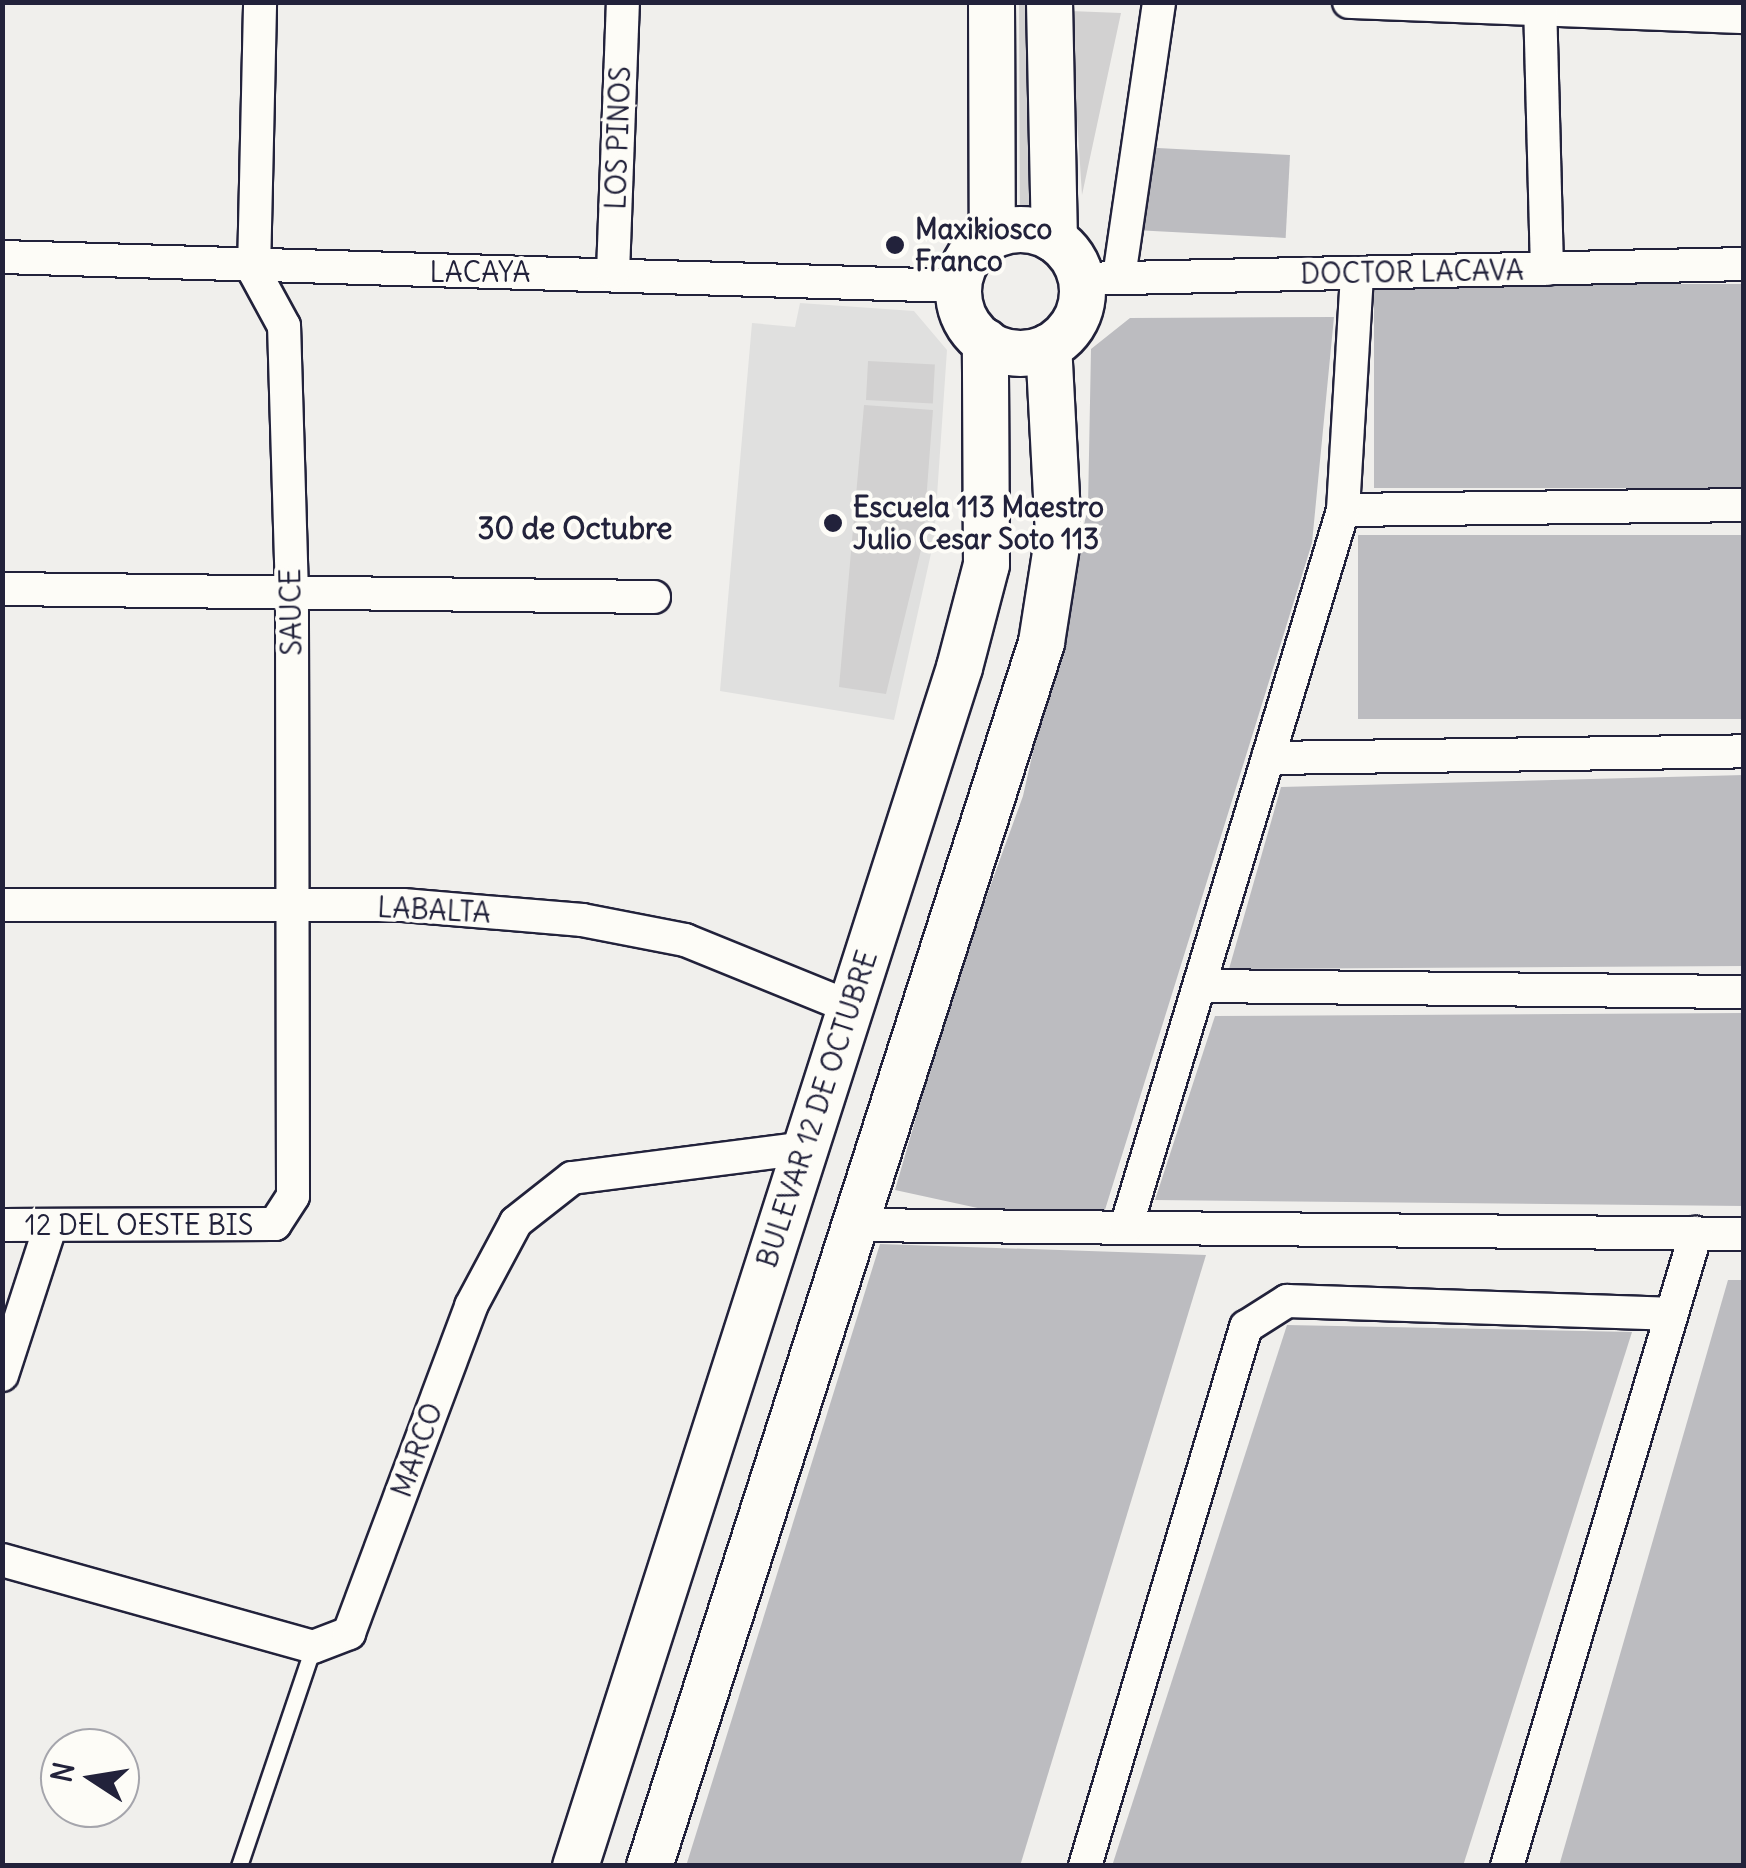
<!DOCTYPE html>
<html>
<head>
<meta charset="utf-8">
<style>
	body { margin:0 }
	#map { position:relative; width:1746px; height:1868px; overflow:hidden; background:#f0efec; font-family:Delius,sans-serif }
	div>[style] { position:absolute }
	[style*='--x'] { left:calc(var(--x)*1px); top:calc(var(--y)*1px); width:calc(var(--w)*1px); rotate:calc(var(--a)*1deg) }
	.built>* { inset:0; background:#e0e0df }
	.green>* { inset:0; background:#d2d1d1; transform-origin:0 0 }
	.building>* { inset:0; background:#bcbcc0; transform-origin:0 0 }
	.roads { filter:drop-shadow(2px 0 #22223b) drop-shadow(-2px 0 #22223b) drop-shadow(0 2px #22223b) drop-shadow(0 -2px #22223b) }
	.lane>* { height:15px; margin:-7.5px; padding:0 7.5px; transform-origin:7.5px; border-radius:7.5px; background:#fdfcf7 }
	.street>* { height:32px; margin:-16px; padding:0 16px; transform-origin:16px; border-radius:16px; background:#fdfcf7 }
	.secondary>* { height:45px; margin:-22.5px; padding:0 22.5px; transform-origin:22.5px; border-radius:22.5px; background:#fdfcf7 }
	.secondary>.ring { margin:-22.5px; padding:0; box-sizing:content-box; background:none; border:45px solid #fdfcf7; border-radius:50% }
	.dots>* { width:28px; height:28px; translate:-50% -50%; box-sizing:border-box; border:5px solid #fdfcf7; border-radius:50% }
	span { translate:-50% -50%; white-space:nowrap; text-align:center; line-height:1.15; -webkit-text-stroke:8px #fdfcf7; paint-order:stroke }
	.street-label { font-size:28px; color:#22223b }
	.poi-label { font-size:28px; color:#22223b; font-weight:700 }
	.left { translate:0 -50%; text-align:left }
	.neighbourhood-label { font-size:30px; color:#22223b; font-weight:700 }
	.frame { position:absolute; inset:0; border:5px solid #22223b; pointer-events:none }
	.north { position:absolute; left:40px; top:1728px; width:100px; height:100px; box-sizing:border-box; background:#fdfcf7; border:2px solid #a5a5ac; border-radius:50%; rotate:282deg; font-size:28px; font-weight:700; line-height:40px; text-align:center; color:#22223b }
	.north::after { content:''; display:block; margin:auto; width:35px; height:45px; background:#22223b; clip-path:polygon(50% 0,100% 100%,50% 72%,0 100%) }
</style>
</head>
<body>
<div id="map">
	<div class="built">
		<div style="clip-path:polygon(800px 303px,914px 311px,947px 350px,934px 540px,894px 720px,720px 691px,752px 323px,795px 327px)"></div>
	</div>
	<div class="green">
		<div style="clip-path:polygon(1019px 3px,1034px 3px,1032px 246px,1020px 247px)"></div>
		<div style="clip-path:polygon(1070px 11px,1121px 13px,1082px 195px)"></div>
		<div style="left:868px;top:361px;width:67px;height:39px;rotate:3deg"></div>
		<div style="clip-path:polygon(864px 405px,933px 410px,923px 542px,886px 694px,839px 687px)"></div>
	</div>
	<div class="building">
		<div style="left:1290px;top:155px;width:83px;height:147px;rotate:93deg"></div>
		<div style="left:1744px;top:284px;width:204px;height:370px;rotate:90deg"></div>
		<div style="clip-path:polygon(1334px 317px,1312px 543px,1104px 1213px,996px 1212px,895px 1190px,954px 986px,1023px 796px,1088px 507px,1091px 349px,1130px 318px)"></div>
		<div style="left:1744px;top:535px;width:184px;height:386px;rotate:90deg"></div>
		<div style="clip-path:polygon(1744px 775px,1744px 966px,1229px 969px,1281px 787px)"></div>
		<div style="clip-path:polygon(1744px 1013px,1744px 1206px,1155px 1200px,1215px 1016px)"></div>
		<div style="clip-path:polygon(880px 1244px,1206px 1255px,1020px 1866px,686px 1866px)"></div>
		<div style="clip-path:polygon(1728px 1280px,1744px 1280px,1744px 1866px,1559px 1866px)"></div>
		<div style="clip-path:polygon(1287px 1325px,1632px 1332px,1463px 1866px,1112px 1866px)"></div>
	</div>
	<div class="roads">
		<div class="lane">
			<div style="--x:239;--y:1866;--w:231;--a:-71.3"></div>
		</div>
		<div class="street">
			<div style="--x:1349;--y:2;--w:395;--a:2.2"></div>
			<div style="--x:1540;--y:2;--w:267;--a:88.5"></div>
			<div style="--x:2;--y:257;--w:956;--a:1.74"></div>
			<div style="--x:613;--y:273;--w:271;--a:-87.9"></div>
			<div style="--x:1119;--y:277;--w:278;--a:-81.7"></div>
			<div style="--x:1080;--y:279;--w:664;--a:-1.29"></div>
			<div style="--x:1343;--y:510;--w:401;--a:-0.7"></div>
			<div style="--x:2;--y:589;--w:652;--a:0.7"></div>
			<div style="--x:1268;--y:758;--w:476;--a:-0.8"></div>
			<div style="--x:2;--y:905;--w:401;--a:0"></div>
			<div style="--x:403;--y:905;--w:180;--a:4.8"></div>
			<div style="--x:582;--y:920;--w:105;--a:11"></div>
			<div style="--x:685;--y:940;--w:178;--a:22.1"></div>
			<div style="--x:1203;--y:986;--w:541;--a:0.64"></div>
			<div style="--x:2;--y:1225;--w:273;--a:-0.2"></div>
			<div style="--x:275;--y:1224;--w:33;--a:-57"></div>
			<div style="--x:293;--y:1196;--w:602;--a:-90.1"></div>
			<div style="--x:292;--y:594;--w:268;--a:-91.7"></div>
			<div style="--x:284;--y:326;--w:63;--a:-118.6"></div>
			<div style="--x:254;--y:271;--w:269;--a:-88.7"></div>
			<div style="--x:854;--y:1225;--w:890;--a:0.58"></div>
			<div style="--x:1126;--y:1227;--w:749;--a:-73.16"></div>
			<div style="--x:1343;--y:510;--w:236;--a:-86.6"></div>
			<div style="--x:2;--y:1375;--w:152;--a:-72"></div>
			<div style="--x:2;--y:1560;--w:323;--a:15.6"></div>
			<div style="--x:313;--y:1647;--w:39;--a:-21"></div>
			<div style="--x:349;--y:1633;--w:349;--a:-69.5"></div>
			<div style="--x:471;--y:1306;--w:95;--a:-61.8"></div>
			<div style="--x:516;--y:1222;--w:71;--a:-38.2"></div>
			<div style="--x:572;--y:1178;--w:235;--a:-7.3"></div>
			<div style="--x:1085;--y:1866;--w:563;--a:-73.37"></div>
			<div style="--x:1246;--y:1327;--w:49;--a:-32.4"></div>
			<div style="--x:1287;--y:1301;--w:382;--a:1.9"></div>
			<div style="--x:1507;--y:1866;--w:661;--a:-73.38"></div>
		</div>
		<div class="secondary">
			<div style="--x:991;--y:2;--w:233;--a:89.8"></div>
			<div style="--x:1049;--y:2;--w:237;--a:88.8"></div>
			<div class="ring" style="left:958px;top:229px;width:79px;height:79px"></div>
			<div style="--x:575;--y:1866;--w:1259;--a:-72.24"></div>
			<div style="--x:959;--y:667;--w:106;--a:-75.3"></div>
			<div style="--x:986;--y:564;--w:223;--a:-90.3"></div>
			<div style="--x:649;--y:1866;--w:1285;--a:-72.24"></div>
			<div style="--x:1041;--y:642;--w:109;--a:-81.1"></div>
			<div style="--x:1058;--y:534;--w:188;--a:-93"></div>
		</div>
	</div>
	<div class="dots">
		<div style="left:895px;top:245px;background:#22223b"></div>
		<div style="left:833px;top:523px;background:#22223b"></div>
	</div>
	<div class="street-label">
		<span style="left:618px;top:138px;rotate:-88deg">LOS PINOS</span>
		<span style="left:480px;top:272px">LACAYA</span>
		<span style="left:1412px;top:272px;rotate:-1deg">DOCTOR LACAVA</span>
		<span style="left:291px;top:612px;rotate:-91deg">SAUCE</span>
		<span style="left:434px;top:910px;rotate:3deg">LABALTA</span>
		<span style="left:817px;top:1109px;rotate:-72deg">BULEVAR 12 DE OCTUBRE</span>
		<span style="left:139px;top:1225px">12 DEL OESTE BIS</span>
		<span style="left:417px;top:1450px;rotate:-70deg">MARCO</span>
	</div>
	<div class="poi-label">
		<span class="left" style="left:915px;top:245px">Maxikiosco<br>Franco</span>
		<span class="left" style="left:853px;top:523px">Escuela 113 Maestro<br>Julio Cesar Soto 113</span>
	</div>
	<div class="neighbourhood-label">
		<span style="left:575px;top:528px">30 de Octubre</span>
	</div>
	<div class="frame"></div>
	<div class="north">N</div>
</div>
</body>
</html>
